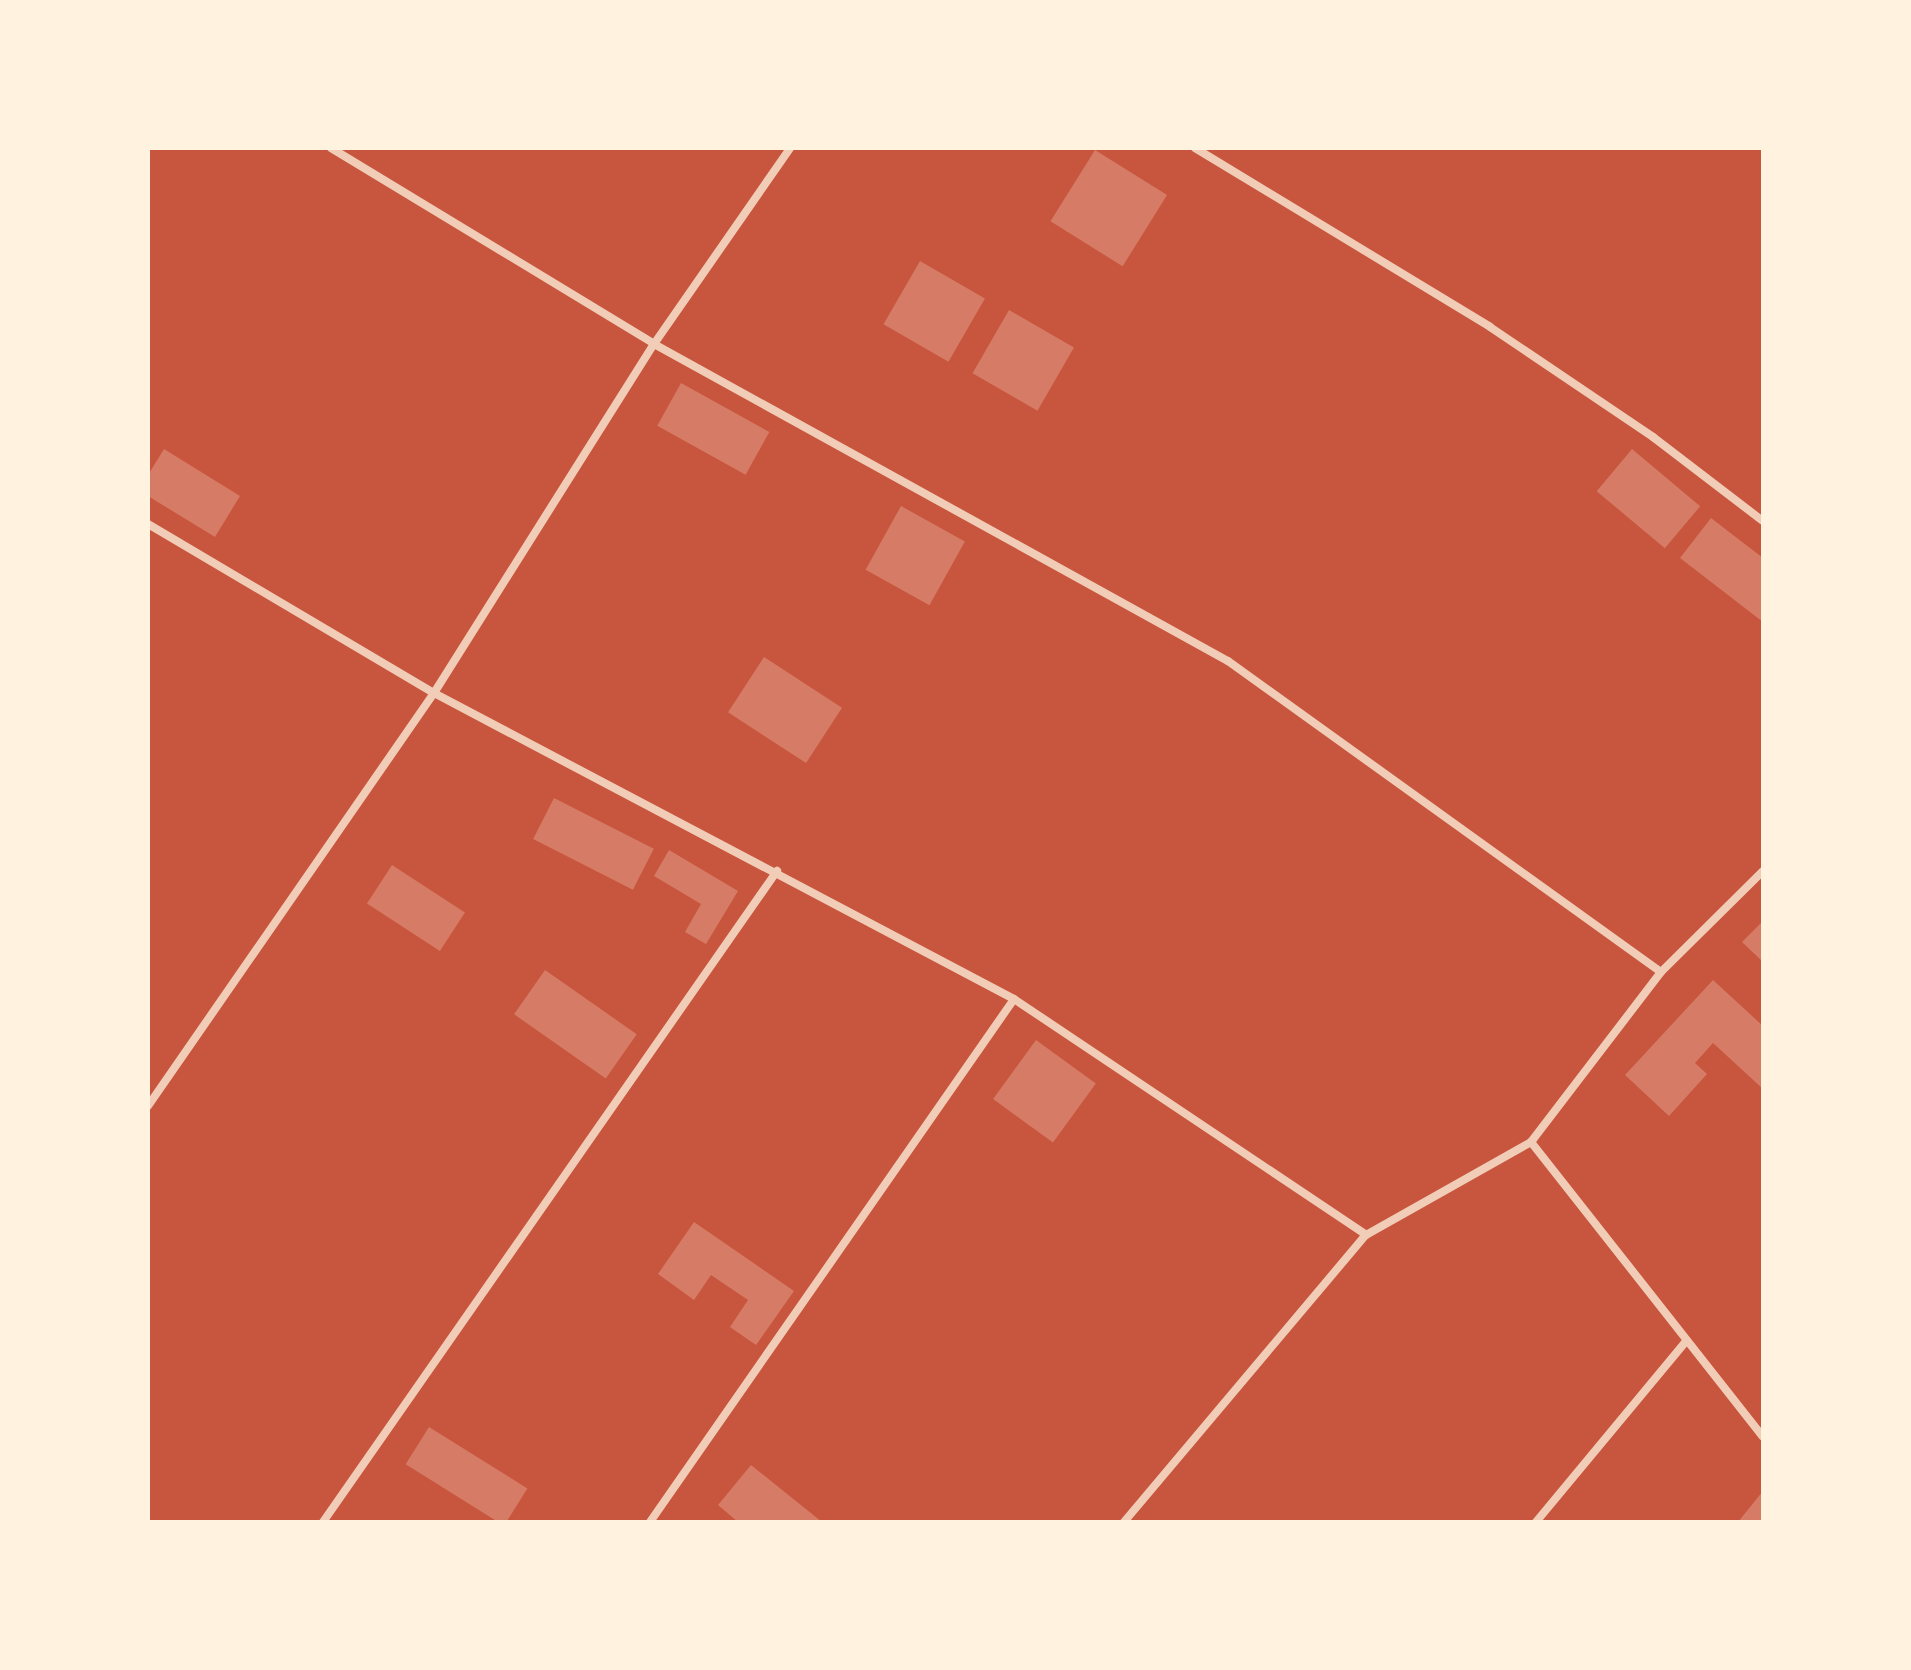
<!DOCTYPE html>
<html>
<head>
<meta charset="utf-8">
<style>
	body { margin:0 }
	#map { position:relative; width:1911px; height:1670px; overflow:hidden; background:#c8553d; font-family:Ubuntu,sans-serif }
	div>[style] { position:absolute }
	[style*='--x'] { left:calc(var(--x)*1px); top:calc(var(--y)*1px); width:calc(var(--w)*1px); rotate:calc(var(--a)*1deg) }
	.building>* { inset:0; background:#d67c66; transform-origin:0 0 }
	.minor>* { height:8px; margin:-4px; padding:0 4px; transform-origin:4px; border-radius:4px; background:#f1ccb7 }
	span { translate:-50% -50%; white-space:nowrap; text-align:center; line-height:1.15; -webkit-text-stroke:6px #fff3e0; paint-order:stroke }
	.frame { position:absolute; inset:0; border:150px solid #fff3e0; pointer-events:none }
</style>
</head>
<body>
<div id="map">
	<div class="building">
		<div style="left:1095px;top:150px;width:85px;height:84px;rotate:32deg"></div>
		<div style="left:920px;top:261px;width:75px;height:73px;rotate:30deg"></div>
		<div style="left:1009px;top:310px;width:75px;height:73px;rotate:30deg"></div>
		<div style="left:681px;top:383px;width:101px;height:49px;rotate:29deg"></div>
		<div style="clip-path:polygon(164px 449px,240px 496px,215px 537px,148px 496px,148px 475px)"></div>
		<div style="left:1632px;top:449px;width:89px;height:55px;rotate:40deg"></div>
		<div style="left:901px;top:506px;width:73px;height:73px;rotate:29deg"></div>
		<div style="clip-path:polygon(1711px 518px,1763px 558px,1763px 622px,1680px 558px)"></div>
		<div style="left:764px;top:657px;width:93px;height:66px;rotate:33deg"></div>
		<div style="left:554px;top:798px;width:112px;height:46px;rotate:27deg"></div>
		<div style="clip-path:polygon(669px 850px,738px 891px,706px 944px,685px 932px,701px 904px,654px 876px)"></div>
		<div style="left:392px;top:865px;width:87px;height:46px;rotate:33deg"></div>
		<div style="clip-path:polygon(1763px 921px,1763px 962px,1742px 942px)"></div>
		<div style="left:545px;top:970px;width:112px;height:54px;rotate:35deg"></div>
		<div style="clip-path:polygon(1713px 980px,1763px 1026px,1763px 1089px,1713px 1043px,1695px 1063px,1707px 1074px,1669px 1116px,1625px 1075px)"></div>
		<div style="left:1036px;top:1040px;width:74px;height:73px;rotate:36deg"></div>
		<div style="clip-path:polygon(694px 1222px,794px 1291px,756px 1345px,730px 1327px,748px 1300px,711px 1275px,694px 1300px,658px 1274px)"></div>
		<div style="left:429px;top:1427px;width:116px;height:44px;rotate:32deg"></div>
		<div style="clip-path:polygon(751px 1465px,822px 1522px,738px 1522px,718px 1505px)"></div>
		<div style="clip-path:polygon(1763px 1491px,1763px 1522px,1738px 1522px)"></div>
	</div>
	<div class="minor">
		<div style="--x:331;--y:148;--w:378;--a:31.2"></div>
		<div style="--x:654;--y:344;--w:656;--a:28.91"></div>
		<div style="--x:1228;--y:661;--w:533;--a:35.69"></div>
		<div style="--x:1195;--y:148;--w:345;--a:31.2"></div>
		<div style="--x:1490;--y:327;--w:197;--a:34"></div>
		<div style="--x:1653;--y:437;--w:138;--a:37.4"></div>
		<div style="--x:148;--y:524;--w:332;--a:30.6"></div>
		<div style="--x:434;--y:693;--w:656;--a:27.82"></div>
		<div style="--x:1014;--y:999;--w:424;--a:33.8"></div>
		<div style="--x:148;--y:1106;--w:502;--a:-55.3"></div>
		<div style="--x:434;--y:693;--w:413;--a:-57.8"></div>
		<div style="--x:654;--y:344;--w:239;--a:-55.2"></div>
		<div style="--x:1531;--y:1142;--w:375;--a:51.8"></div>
		<div style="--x:323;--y:1522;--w:794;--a:-55.11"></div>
		<div style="--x:650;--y:1522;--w:637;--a:-55.16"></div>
		<div style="--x:1124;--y:1522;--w:375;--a:-49.9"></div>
		<div style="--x:1366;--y:1235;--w:189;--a:-29.4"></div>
		<div style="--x:1531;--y:1142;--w:214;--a:-52.6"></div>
		<div style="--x:1661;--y:972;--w:144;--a:-44.7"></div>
		<div style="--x:1536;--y:1522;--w:236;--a:-50.3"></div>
	</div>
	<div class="frame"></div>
</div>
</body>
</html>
